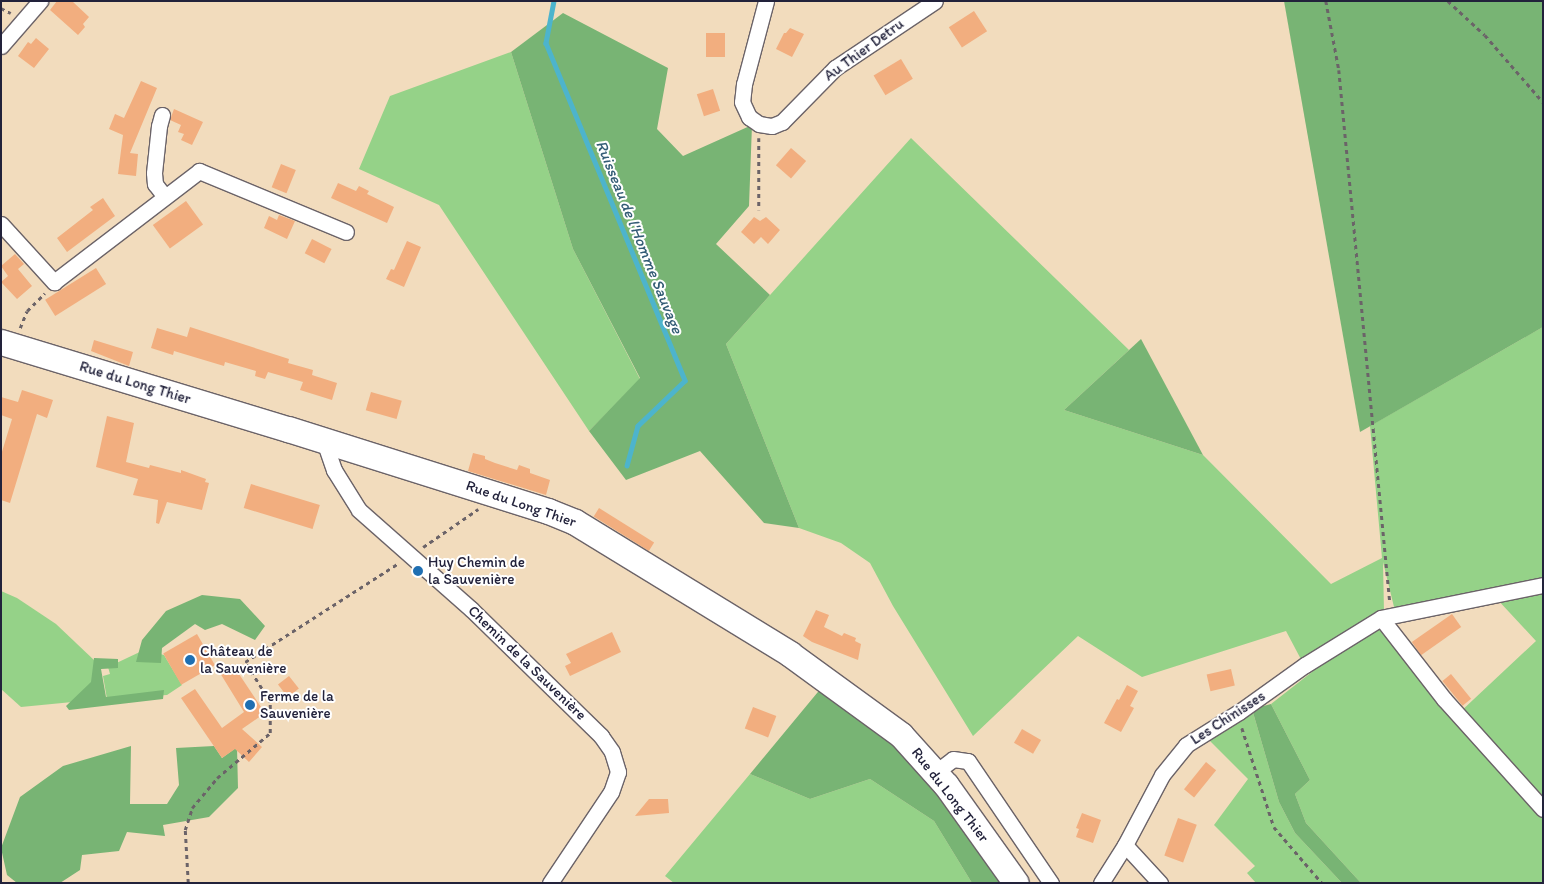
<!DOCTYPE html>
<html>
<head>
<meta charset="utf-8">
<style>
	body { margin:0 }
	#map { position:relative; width:1544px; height:884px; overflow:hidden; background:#f2dcbd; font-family:Itim,sans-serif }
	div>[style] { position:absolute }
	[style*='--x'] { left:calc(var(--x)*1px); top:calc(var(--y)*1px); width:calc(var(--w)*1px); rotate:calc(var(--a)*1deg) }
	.green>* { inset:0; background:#95d288 }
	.forest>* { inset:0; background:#78b474 }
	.stream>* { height:4.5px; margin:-2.25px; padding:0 2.25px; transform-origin:2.25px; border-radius:2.25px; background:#4db4cc }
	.building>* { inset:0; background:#f2ae7f; transform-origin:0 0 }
	.path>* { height:2.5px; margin-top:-1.25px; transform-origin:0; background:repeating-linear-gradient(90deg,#6b6368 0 4px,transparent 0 8px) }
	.roads { filter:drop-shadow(1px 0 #6b6368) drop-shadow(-1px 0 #6b6368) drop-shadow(0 1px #6b6368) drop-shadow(0 -1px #6b6368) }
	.minor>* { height:15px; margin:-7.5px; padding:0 7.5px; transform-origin:7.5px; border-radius:7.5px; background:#fff }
	.primary>* { height:25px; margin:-12.5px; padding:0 12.5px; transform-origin:12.5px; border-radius:12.5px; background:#fff }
	.dots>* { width:14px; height:14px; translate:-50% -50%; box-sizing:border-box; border:2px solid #fff; border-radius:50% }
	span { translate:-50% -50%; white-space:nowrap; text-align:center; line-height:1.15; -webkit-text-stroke:4px #fff; paint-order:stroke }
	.street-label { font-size:15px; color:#22223b }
	.poi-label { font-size:15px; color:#22223b }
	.left { translate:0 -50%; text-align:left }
	.water-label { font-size:16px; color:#335c75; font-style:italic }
	.frame { position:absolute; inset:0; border:2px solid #22223b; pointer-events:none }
</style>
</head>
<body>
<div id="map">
	<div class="green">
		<div style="clip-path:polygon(511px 52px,573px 249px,640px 379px,589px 431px,439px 205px,359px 169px,390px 96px)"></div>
		<div style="clip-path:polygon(911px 138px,1129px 350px,1064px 410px,1203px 455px,1331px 584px,1382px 558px,1370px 426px,1543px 327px,1543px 580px,1395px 611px,1383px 562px,1384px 612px,1304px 665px,1286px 631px,1142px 677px,1078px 636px,973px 736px,893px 606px,870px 563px,841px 543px,799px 528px,726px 344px)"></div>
		<div style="clip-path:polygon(1543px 590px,1543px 883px,1361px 883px,1306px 823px,1295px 794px,1310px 780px,1271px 704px,1381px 618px,1396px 625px,1444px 699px,1458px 714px,1536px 641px,1496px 598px)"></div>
		<div style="clip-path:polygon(1px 591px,17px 598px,56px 624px,95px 661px,93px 700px,21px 707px,1px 689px)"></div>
		<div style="clip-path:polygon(144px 650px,164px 655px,182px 685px,167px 695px,107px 699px,103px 676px,110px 674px,108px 667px)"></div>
		<div style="clip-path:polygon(1252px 709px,1279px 802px,1295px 833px,1342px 883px,1256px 883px,1247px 873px,1255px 866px,1214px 825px,1248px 779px,1207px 738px)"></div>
		<div style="clip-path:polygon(750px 774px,810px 799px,870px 779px,934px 821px,972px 883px,674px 883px,665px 876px)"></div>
	</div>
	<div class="forest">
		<div style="clip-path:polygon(1284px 1px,1543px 1px,1543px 327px,1360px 432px)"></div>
		<div style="clip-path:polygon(563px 13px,668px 68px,657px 129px,683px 156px,752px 125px,749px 206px,716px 244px,770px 295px,726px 344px,799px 528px,764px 523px,700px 451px,626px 480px,589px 431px,640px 378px,573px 249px,511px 52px)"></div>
		<div style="clip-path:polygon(1141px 339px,1203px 455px,1064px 410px)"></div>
		<div style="clip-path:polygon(202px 595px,240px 599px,265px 626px,255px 640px,222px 624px,205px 630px,195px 624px,162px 648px,161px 663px,136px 662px,142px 640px,166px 611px)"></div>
		<div style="clip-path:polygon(94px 658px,118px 659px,118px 668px,101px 669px,106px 697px,164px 690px,163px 699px,69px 710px,66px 706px,91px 682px)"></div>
		<div style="clip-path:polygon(827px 681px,901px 735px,1016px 883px,972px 883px,934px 821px,870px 779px,810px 799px,750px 774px)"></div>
		<div style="clip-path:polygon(1271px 704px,1310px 780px,1295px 794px,1306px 823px,1361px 883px,1342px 883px,1295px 833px,1279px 802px,1252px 709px)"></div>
		<div style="clip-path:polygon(131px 746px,130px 804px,167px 804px,179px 785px,176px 748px,214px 746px,222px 758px,237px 747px,238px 788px,209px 817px,163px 825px,165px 836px,127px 832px,119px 851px,82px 855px,80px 870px,60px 883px,17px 883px,7px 875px,1px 848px,20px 797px,63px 766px)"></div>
	</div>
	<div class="stream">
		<div style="--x:554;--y:1;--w:43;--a:100.8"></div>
		<div style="--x:546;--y:43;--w:365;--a:67.6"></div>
		<div style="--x:685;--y:381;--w:65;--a:136.2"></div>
		<div style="--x:638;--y:426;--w:41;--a:105.4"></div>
	</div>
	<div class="building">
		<div style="clip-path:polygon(57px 1px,72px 1px,89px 17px,83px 24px,85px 27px,78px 35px,50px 10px)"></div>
		<div style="left:974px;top:11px;width:24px;height:30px;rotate:57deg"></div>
		<div style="clip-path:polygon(790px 28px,804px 34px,792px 57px,776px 49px,784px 33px,786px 33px)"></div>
		<div style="left:706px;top:33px;width:19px;height:24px"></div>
		<div style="clip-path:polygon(36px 38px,49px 49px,34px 68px,18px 56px,28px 42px,31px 44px)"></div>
		<div style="left:901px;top:59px;width:23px;height:32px;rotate:59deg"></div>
		<div style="clip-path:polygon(141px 81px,157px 88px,130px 153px,138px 154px,136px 176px,118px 174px,123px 135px,109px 129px,115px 114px,124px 118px)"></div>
		<div style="left:713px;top:89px;width:23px;height:17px;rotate:72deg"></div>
		<div style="clip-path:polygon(174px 109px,203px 122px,192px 145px,181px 140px,184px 134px,178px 132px,181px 125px,170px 120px)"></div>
		<div style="left:791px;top:148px;width:20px;height:23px;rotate:41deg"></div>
		<div style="left:281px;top:164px;width:16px;height:25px;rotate:22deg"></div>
		<div style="clip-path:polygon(338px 183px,356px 191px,359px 186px,369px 191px,367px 194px,394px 207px,387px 223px,331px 198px)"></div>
		<div style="clip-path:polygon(103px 198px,115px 216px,67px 252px,57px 238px,93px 210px,90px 207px)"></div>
		<div style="left:186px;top:201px;width:29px;height:41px;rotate:54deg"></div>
		<div style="clip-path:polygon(279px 215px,295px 221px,287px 239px,264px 228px,269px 216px,277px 220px)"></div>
		<div style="clip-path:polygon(754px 217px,760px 221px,766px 217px,780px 230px,768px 244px,761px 237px,754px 244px,741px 232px)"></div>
		<div style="left:312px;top:239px;width:22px;height:16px;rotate:27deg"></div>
		<div style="clip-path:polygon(407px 241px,421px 247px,404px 287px,386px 279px,391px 269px,394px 270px)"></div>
		<div style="clip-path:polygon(15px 254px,24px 264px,18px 269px,32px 286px,17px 299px,1px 282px,8px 276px,1px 266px)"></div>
		<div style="left:96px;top:268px;width:19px;height:60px;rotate:58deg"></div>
		<div style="clip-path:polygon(190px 327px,289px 359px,288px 363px,313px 370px,312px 375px,337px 383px,332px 400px,300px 390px,303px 382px,268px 372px,265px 379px,255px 376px,256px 371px,225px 362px,224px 366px,174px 351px,173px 355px,151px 348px,157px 328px,187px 337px)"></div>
		<div style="clip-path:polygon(94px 340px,133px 352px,129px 366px,91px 351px)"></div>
		<div style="clip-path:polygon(22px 390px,53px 400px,47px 418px,37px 414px,10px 503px,1px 500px,1px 455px,12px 419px,1px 415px,1px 397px,18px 402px)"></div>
		<div style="left:371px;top:392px;width:32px;height:19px;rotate:16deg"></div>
		<div style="clip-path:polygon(107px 416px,134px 423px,126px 462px,149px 468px,150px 465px,181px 473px,181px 470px,206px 479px,205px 482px,209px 483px,202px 510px,167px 502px,159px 524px,156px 523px,158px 500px,133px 495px,138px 479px,96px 467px)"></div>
		<div style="clip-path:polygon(473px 453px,485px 456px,485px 459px,495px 463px,517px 470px,519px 465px,530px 469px,530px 473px,550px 480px,546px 495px,468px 471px)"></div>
		<div style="left:251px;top:484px;width:72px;height:25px;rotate:17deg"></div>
		<div style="left:599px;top:508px;width:65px;height:10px;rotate:32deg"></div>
		<div style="clip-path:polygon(816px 610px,829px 615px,824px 627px,842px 636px,844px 633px,856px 638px,855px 641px,861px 644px,858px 660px,812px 642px,803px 636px)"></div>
		<div style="left:1452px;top:614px;width:16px;height:49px;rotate:55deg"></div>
		<div style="clip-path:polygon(612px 632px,621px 652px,570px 676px,565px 666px,571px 663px,566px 654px)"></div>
		<div style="left:197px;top:634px;width:36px;height:39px;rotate:60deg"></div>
		<div style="clip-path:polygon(233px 665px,265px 713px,242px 729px,262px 747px,249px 762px,235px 749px,222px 758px,181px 698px,195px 689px,222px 728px,244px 712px,220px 673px)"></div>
		<div style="left:1231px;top:669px;width:17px;height:25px;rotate:77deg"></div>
		<div style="left:1451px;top:674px;width:32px;height:11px;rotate:51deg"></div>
		<div style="left:289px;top:676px;width:16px;height:14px;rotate:52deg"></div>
		<div style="clip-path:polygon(1127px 685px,1138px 691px,1130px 706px,1134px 708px,1121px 732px,1104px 723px,1117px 699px,1119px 700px)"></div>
		<div style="left:753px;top:707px;width:25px;height:23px;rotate:21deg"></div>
		<div style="left:1022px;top:729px;width:22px;height:16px;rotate:30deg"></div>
		<div style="left:1206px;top:762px;width:13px;height:35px;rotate:39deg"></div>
		<div style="clip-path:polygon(649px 799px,668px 799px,669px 813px,635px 816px)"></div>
		<div style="clip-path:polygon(1082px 813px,1101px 820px,1093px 843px,1076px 837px,1079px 829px,1076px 828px)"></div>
		<div style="left:1178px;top:818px;width:20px;height:40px;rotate:20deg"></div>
	</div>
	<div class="path">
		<div style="--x:1326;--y:1;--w:70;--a:79.3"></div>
		<div style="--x:1339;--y:70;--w:535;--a:84.53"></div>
		<div style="--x:1448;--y:1;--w:50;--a:42.6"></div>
		<div style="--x:1485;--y:35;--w:89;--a:49.1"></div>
		<div style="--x:1;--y:8;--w:11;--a:27"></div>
		<div style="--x:759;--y:138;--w:72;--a:90"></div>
		<div style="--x:20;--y:328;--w:18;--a:-68"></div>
		<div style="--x:27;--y:311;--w:25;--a:-45"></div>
		<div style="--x:423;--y:547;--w:67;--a:-34.6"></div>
		<div style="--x:1242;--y:728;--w:104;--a:72.1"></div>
		<div style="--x:1274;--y:827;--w:74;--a:49.4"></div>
		<div style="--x:188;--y:883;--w:53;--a:-93.2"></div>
		<div style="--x:185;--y:830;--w:23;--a:-72"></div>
		<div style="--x:192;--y:808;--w:39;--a:-50"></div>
		<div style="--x:217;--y:778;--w:70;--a:-40.3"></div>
		<div style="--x:270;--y:733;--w:31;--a:-90"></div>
		<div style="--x:270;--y:702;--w:47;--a:-122"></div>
		<div style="--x:245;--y:662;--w:181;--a:-32.8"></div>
	</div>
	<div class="roads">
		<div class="minor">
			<div style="--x:766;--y:1;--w:86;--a:104.8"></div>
			<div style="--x:744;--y:84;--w:18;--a:96"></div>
			<div style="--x:742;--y:102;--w:17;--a:65"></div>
			<div style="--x:749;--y:117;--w:12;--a:35"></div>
			<div style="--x:759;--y:124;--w:13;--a:9"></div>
			<div style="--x:772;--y:126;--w:11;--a:-22"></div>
			<div style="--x:782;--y:122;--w:76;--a:-45.5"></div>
			<div style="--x:835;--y:68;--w:120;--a:-33.8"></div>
			<div style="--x:1;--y:46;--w:60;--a:-49.1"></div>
			<div style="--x:162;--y:115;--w:11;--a:105"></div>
			<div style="--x:159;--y:126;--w:47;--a:96.1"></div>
			<div style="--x:154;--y:173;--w:11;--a:85"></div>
			<div style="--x:155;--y:184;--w:16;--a:52"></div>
			<div style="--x:1;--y:224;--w:79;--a:47.6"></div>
			<div style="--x:54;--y:282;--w:183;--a:-37.4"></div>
			<div style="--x:199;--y:171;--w:159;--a:22.5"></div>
			<div style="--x:324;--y:441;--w:31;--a:71"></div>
			<div style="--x:334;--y:470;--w:47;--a:58"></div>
			<div style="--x:359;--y:510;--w:149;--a:41.5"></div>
			<div style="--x:471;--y:609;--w:182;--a:44.3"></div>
			<div style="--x:601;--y:736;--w:19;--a:55"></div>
			<div style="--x:612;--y:752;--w:21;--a:73"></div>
			<div style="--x:618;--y:772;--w:21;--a:109"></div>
			<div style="--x:611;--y:792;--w:110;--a:123.8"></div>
			<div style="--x:1543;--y:585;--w:165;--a:168.5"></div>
			<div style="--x:1381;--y:618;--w:103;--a:52.1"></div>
			<div style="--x:1444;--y:699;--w:148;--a:48"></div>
			<div style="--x:936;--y:772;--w:21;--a:-37"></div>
			<div style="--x:953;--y:759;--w:15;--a:8"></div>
			<div style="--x:968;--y:761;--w:148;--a:55.8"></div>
			<div style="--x:1125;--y:845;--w:52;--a:47.4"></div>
			<div style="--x:1101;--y:883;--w:45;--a:-57.7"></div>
			<div style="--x:1125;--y:845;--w:79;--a:-62.1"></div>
			<div style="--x:1162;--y:775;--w:38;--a:-51"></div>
			<div style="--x:1186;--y:745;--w:62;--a:-31.9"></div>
			<div style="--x:1239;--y:712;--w:81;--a:-35.5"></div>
			<div style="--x:1305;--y:665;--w:89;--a:-31.7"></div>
		</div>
		<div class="primary">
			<div style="--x:1;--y:342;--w:300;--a:16.9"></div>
			<div style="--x:288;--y:429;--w:273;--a:17.5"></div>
			<div style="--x:548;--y:511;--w:29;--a:22"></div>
			<div style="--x:575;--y:522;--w:252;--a:31.5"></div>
			<div style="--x:790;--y:654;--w:137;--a:36.1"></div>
			<div style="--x:901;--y:735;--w:67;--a:48"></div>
			<div style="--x:946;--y:785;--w:120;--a:54.5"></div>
		</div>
	</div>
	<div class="dots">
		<div style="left:418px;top:571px;background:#1f6fb2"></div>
		<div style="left:190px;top:660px;background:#1f6fb2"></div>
		<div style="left:250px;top:705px;background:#1f6fb2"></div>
	</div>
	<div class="street-label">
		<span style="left:864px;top:50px;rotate:-36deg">Au Thier Detru</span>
		<span style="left:135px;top:383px;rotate:17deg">Rue du Long Thier</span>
		<span style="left:521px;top:504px;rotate:19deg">Rue du Long Thier</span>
		<span style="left:527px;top:663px;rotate:44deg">Chemin de la Sauvenière</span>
		<span style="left:1228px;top:718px;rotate:-33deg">Les Chinisses</span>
		<span style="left:950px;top:795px;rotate:52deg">Rue du Long Thier</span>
	</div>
	<div class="poi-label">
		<span class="left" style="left:428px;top:571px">Huy Chemin de<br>la Sauvenière</span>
		<span class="left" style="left:200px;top:660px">Château de<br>la Sauvenière</span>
		<span class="left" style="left:260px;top:705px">Ferme de la<br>Sauvenière</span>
	</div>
	<div class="water-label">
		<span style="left:639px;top:237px;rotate:68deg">Ruisseau de l'Homme Sauvage</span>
	</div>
	<div class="frame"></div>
</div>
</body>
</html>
